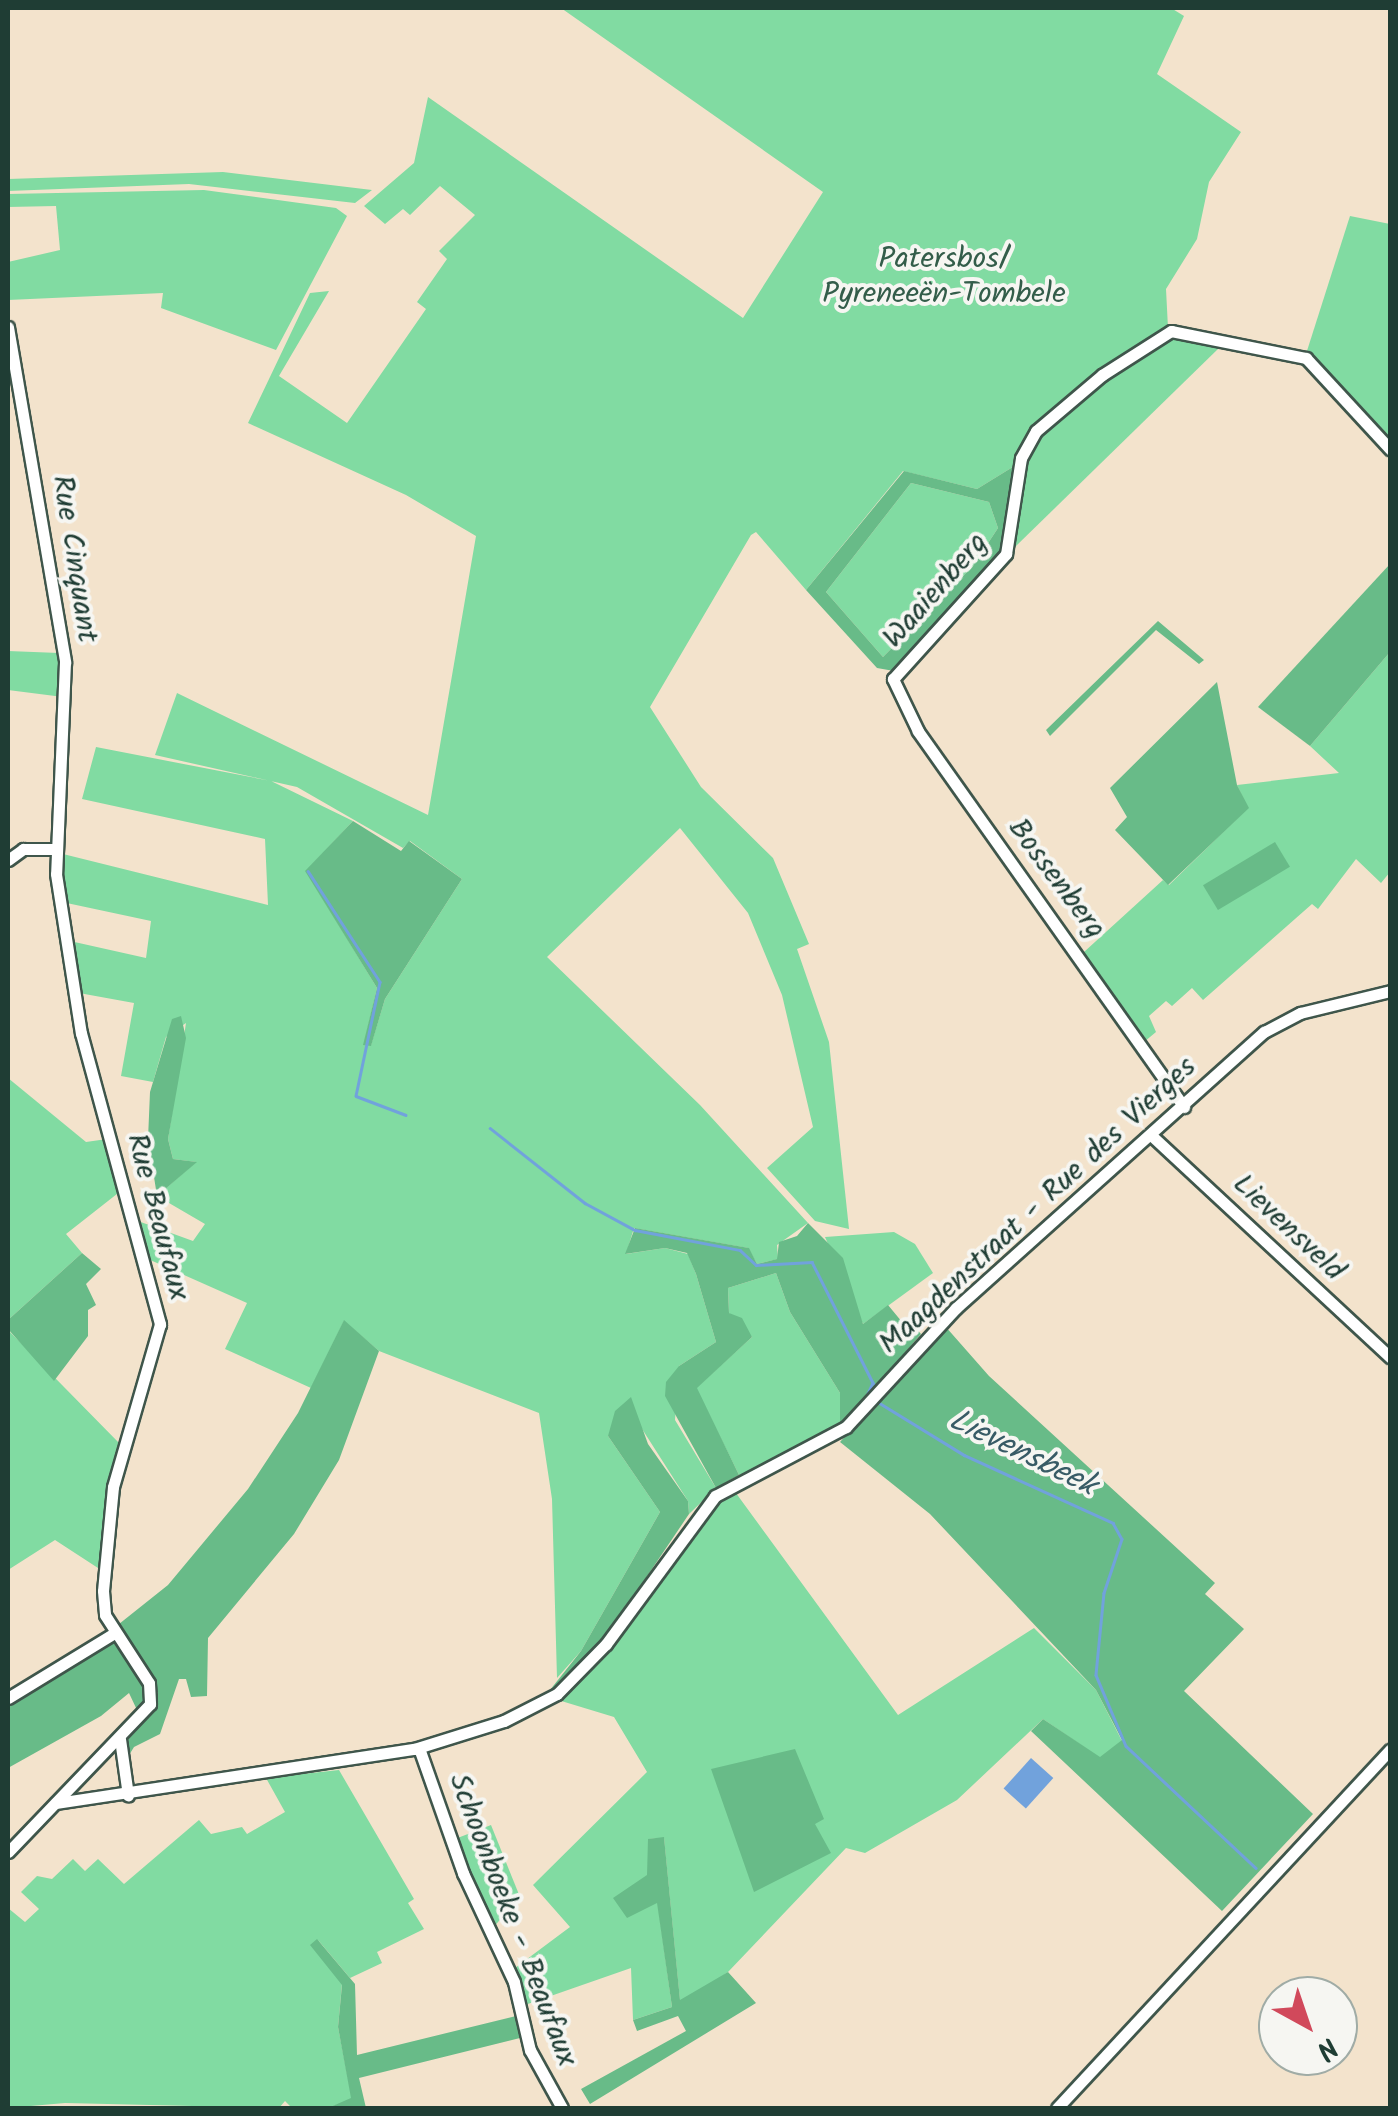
<!DOCTYPE html>
<html>
<head>
<meta charset="utf-8">
<style>
	body { margin:0 }
	#map { position:relative; width:1398px; height:2116px; overflow:hidden; background:#f3e3cc; font-family:Kalam,sans-serif }
	div>[style] { position:absolute }
	[style*='--x'] { left:calc(var(--x)*1px); top:calc(var(--y)*1px); width:calc(var(--w)*1px); rotate:calc(var(--a)*1deg) }
	.green>* { inset:0; background:#81dba2 }
	.forest>* { inset:0; background:#68bb88; transform-origin:0 0 }
	.water>* { inset:0; background:#71a2dc; transform-origin:0 0 }
	.stream>* { height:2.5px; margin:-1.25px; padding:0 1.25px; transform-origin:1.25px; border-radius:1.25px; background:#71a2dc }
	.roads { filter:drop-shadow(2px 0 #3f564b) drop-shadow(-2px 0 #3f564b) drop-shadow(0 2px #3f564b) drop-shadow(0 -2px #3f564b) }
	.minor>* { height:11px; margin:-5.5px; padding:0 5.5px; transform-origin:5.5px; border-radius:5.5px; background:#fff }
	span { translate:-50% -50%; white-space:nowrap; text-align:center; line-height:1.15; -webkit-text-stroke:8px #f6f6f2; paint-order:stroke }
	.park-label { font-size:30px; color:#335d4a }
	.street-label { font-size:30px; color:#1f3d34 }
	.water-label { font-size:32px; color:#385b66; font-style:italic }
	.frame { position:absolute; inset:0; border:10px solid #1f3d34; pointer-events:none }
	.north { position:absolute; left:1258px; top:1976px; width:100px; height:100px; box-sizing:border-box; background:#f6f6f2; border:2px solid #a0aca6; border-radius:50%; rotate:140deg; font-size:28px; font-weight:700; line-height:40px; text-align:center; color:#1f3d34 }
	.north::after { content:''; display:block; margin:auto; width:35px; height:45px; background:#d1495b; clip-path:polygon(50% 0,100% 100%,50% 72%,0 100%) }
</style>
</head>
<body>
<div id="map">
	<div class="green">
		<div style="clip-path:polygon(561px 8px,1171px 8px,1184px 16px,1157px 74px,1241px 132px,1209px 182px,1197px 239px,1166px 289px,1168px 328px,1047px 414px,1022px 442px,1016px 465px,977px 489px,903px 471px,806px 590px,756px 532px,751px 535px,650px 707px,701px 787px,773px 858px,809px 944px,797px 949px,829px 1042px,849px 1229px,815px 1221px,767px 1168px,813px 1127px,782px 995px,748px 913px,680px 828px,547px 957px,700px 1105px,808px 1223px,777px 1245px,778px 1259px,757px 1264px,748px 1248px,634px 1228px,626px 1254px,665px 1248px,688px 1254px,696px 1274px,716px 1342px,679px 1366px,675px 1420px,716px 1488px,689px 1514px,688px 1501px,637px 1421px,608px 1436px,660px 1512px,581px 1651px,557px 1678px,552px 1499px,539px 1413px,379px 1351px,344px 1321px,311px 1388px,225px 1349px,247px 1303px,148px 1259px,138px 1221px,193px 1241px,205px 1224px,157px 1196px,196px 1162px,173px 1159px,168px 1139px,186px 1023px,166px 1037px,153px 1082px,121px 1076px,134px 1003px,79px 993px,70px 941px,146px 958px,151px 921px,62px 902px,55px 852px,268px 905px,265px 839px,82px 799px,96px 747px,271px 781px,353px 821px,306px 871px,377px 988px,364px 1044px,371px 1045px,385px 999px,462px 879px,410px 841px,403px 848px,297px 787px,155px 755px,177px 693px,428px 815px,476px 536px,406px 495px,248px 423px,310px 293px,329px 291px,279px 376px,347px 423px,426px 309px,417px 302px,447px 259px,439px 251px,475px 215px,440px 186px,410px 215px,403px 209px,385px 224px,364px 206px,414px 163px,428px 97px,743px 318px,823px 192px)"></div>
		<div style="clip-path:polygon(223px 172px,372px 190px,355px 203px,189px 184px,8px 191px,8px 179px)"></div>
		<div style="clip-path:polygon(204px 190px,336px 208px,347px 216px,276px 350px,161px 308px,163px 293px,8px 300px,8px 262px,60px 250px,56px 206px,8px 207px,8px 194px)"></div>
		<div style="clip-path:polygon(1350px 216px,1390px 224px,1390px 446px,1306px 354px)"></div>
		<div style="clip-path:polygon(1173px 334px,1219px 348px,1015px 547px,1024px 461px,1036px 439px,1104px 380px)"></div>
		<div style="clip-path:polygon(911px 483px,989px 502px,998px 528px,973px 566px,883px 657px,826px 592px)"></div>
		<div style="clip-path:polygon(8px 651px,59px 653px,63px 697px,8px 690px)"></div>
		<div style="clip-path:polygon(1390px 652px,1390px 872px,1381px 883px,1356px 859px,1318px 909px,1312px 904px,1203px 1000px,1192px 988px,1172px 1006px,1166px 1001px,1149px 1016px,1156px 1032px,1144px 1042px,1084px 952px,1163px 880px,1169px 885px,1248px 808px,1237px 785px,1339px 773px,1310px 746px)"></div>
		<div style="clip-path:polygon(8px 1078px,86px 1142px,107px 1139px,122px 1190px,66px 1234px,82px 1253px,8px 1320px)"></div>
		<div style="clip-path:polygon(894px 1232px,915px 1244px,933px 1273px,863px 1324px,825px 1237px)"></div>
		<div style="clip-path:polygon(776px 1273px,790px 1312px,840px 1393px,844px 1414px,840px 1428px,803px 1451px,739px 1475px,696px 1388px,752px 1337px,729px 1313px,728px 1288px)"></div>
		<div style="clip-path:polygon(8px 1330px,120px 1444px,98px 1568px,55px 1540px,8px 1570px)"></div>
		<div style="clip-path:polygon(733px 1489px,898px 1715px,1034px 1628px,1096px 1690px,1122px 1741px,1100px 1758px,1043px 1719px,957px 1800px,865px 1853px,846px 1848px,728px 1972px,689px 2000px,680px 2001px,664px 1838px,649px 1839px,672px 2007px,633px 2020px,631px 1968px,522px 2006px,511px 1971px,570px 1927px,533px 1885px,647px 1772px,614px 1717px,558px 1700px,601px 1659px,695px 1527px)"></div>
		<div style="clip-path:polygon(339px 1770px,414px 1899px,408px 1903px,424px 1929px,377px 1952px,382px 1963px,350px 1978px,318px 1940px,342px 1984px,338px 2027px,352px 2099px,328px 2108px,292px 2108px,285px 2101px,279px 2108px,65px 2103px,8px 2108px,8px 1908px,25px 1922px,39px 1909px,21px 1892px,37px 1876px,52px 1879px,73px 1859px,85px 1871px,98px 1859px,124px 1884px,199px 1820px,211px 1834px,242px 1827px,247px 1834px,285px 1812px,266px 1778px)"></div>
		<div style="clip-path:polygon(491px 1825px,520px 1897px,491px 1930px,455px 1839px)"></div>
	</div>
	<div class="forest">
		<div style="clip-path:polygon(evenodd,1016px 465px,1003px 552px,894px 671px,877px 668px,806px 590px,904px 471px,977px 489px,1016px 465px,911px 483px,989px 502px,998px 528px,973px 566px,883px 657px,826px 592px,911px 483px)"></div>
		<div style="clip-path:polygon(1390px 564px,1390px 652px,1310px 746px,1258px 707px)"></div>
		<div style="clip-path:polygon(1158px 621px,1204px 660px,1199px 664px,1156px 630px,1050px 736px,1046px 730px)"></div>
		<div style="clip-path:polygon(1217px 682px,1237px 785px,1249px 808px,1168px 885px,1115px 830px,1127px 817px,1110px 788px)"></div>
		<div style="clip-path:polygon(353px 821px,401px 851px,409px 841px,462px 879px,385px 999px,371px 1046px,363px 1045px,377px 988px,305px 871px)"></div>
		<div style="left:1275px;top:842px;width:29px;height:84px;rotate:59deg"></div>
		<div style="clip-path:polygon(181px 1016px,186px 1038px,168px 1139px,173px 1159px,197px 1162px,157px 1196px,148px 1139px,150px 1092px,172px 1019px)"></div>
		<div style="clip-path:polygon(808px 1223px,843px 1258px,863px 1324px,888px 1305px,907px 1328px,912px 1324px,921px 1334px,840px 1428px,840px 1393px,790px 1312px,776px 1273px,728px 1288px,729px 1313px,742px 1318px,752px 1337px,697px 1388px,739px 1475px,716px 1488px,665px 1396px,666px 1382px,679px 1366px,716px 1342px,696px 1274px,687px 1253px,665px 1248px,625px 1254px,635px 1228px,749px 1248px,757px 1264px,777px 1259px,779px 1242px,797px 1236px)"></div>
		<div style="clip-path:polygon(82px 1253px,101px 1269px,86px 1284px,96px 1305px,88px 1310px,88px 1336px,54px 1381px,8px 1329px,8px 1320px)"></div>
		<div style="clip-path:polygon(344px 1320px,379px 1351px,339px 1460px,294px 1534px,208px 1638px,207px 1696px,191px 1697px,186px 1679px,179px 1679px,160px 1734px,134px 1747px,126px 1760px,125px 1742px,158px 1693px,114px 1628px,168px 1585px,248px 1489px,298px 1413px)"></div>
		<div style="clip-path:polygon(945px 1326px,989px 1376px,1215px 1583px,1205px 1594px,1244px 1629px,1184px 1691px,1313px 1814px,1222px 1911px,1031px 1731px,1043px 1719px,1100px 1757px,1122px 1740px,1096px 1690px,930px 1514px,840px 1442px)"></div>
		<div style="clip-path:polygon(631px 1397px,648px 1444px,688px 1501px,689px 1514px,598px 1649px,546px 1695px,581px 1651px,660px 1512px,608px 1436px,615px 1411px)"></div>
		<div style="clip-path:polygon(113px 1642px,144px 1683px,145px 1703px,137px 1710px,129px 1693px,101px 1716px,8px 1768px,8px 1706px)"></div>
		<div style="clip-path:polygon(795px 1749px,824px 1819px,815px 1824px,831px 1853px,754px 1892px,711px 1769px)"></div>
		<div style="clip-path:polygon(664px 1837px,680px 2000px,728px 1972px,756px 2003px,590px 2104px,581px 2089px,686px 2031px,678px 2016px,637px 2031px,633px 2020px,672px 2007px,657px 1903px,627px 1918px,613px 1898px,647px 1875px,648px 1839px)"></div>
		<div style="clip-path:polygon(317px 1939px,355px 1984px,357px 2055px,516px 2016px,520px 2038px,359px 2078px,366px 2108px,328px 2108px,351px 2098px,338px 2027px,342px 1985px,310px 1945px)"></div>
	</div>
	<div class="water">
		<div style="left:1031px;top:1758px;width:30px;height:41px;rotate:42deg"></div>
	</div>
	<div class="stream">
		<div style="--x:308;--y:871;--w:132;--a:57"></div>
		<div style="--x:380;--y:982;--w:116;--a:101.9"></div>
		<div style="--x:356;--y:1096;--w:53;--a:20.8"></div>
		<div style="--x:490;--y:1128;--w:121;--a:38.3"></div>
		<div style="--x:585;--y:1203;--w:57;--a:28.4"></div>
		<div style="--x:635;--y:1230;--w:107;--a:10.8"></div>
		<div style="--x:740;--y:1250;--w:22;--a:43"></div>
		<div style="--x:756;--y:1265;--w:56;--a:-3.1"></div>
		<div style="--x:812;--y:1262;--w:136;--a:63.2"></div>
		<div style="--x:873;--y:1383;--w:21;--a:115"></div>
		<div style="--x:878;--y:1402;--w:101;--a:31.6"></div>
		<div style="--x:964;--y:1455;--w:164;--a:24.5"></div>
		<div style="--x:1113;--y:1523;--w:18;--a:61"></div>
		<div style="--x:1122;--y:1539;--w:57;--a:108.4"></div>
		<div style="--x:1104;--y:1593;--w:82;--a:95.6"></div>
		<div style="--x:1096;--y:1675;--w:77;--a:67.1"></div>
		<div style="--x:1126;--y:1746;--w:178;--a:43.2"></div>
	</div>
	<div class="roads">
		<div class="minor">
			<div style="--x:8;--y:327;--w:340;--a:80.3"></div>
			<div style="--x:65;--y:662;--w:212;--a:92.4"></div>
			<div style="--x:56;--y:874;--w:161;--a:81.1"></div>
			<div style="--x:81;--y:1033;--w:302;--a:74.8"></div>
			<div style="--x:160;--y:1324;--w:170;--a:106.1"></div>
			<div style="--x:113;--y:1487;--w:104;--a:95.5"></div>
			<div style="--x:103;--y:1591;--w:24;--a:85"></div>
			<div style="--x:105;--y:1615;--w:81;--a:57.1"></div>
			<div style="--x:149;--y:1683;--w:21;--a:87"></div>
			<div style="--x:150;--y:1704;--w:205;--a:133.8"></div>
			<div style="--x:8;--y:860;--w:19;--a:-36"></div>
			<div style="--x:23;--y:849;--w:30;--a:0"></div>
			<div style="--x:1184;--y:1107;--w:461;--a:-125.3"></div>
			<div style="--x:918;--y:731;--w:58;--a:-115.7"></div>
			<div style="--x:893;--y:679;--w:169;--a:-47.9"></div>
			<div style="--x:1006;--y:554;--w:97;--a:-81.1"></div>
			<div style="--x:1021;--y:458;--w:31;--a:-61"></div>
			<div style="--x:1036;--y:431;--w:87;--a:-40.3"></div>
			<div style="--x:1102;--y:375;--w:82;--a:-32.5"></div>
			<div style="--x:1171;--y:331;--w:138;--a:11.3"></div>
			<div style="--x:1306;--y:358;--w:124;--a:47.3"></div>
			<div style="--x:1152;--y:1136;--w:325;--a:42.9"></div>
			<div style="--x:8;--y:1698;--w:123;--a:-31.4"></div>
			<div style="--x:120;--y:1739;--w:57;--a:81.9"></div>
			<div style="--x:419;--y:1748;--w:133;--a:70.6"></div>
			<div style="--x:463;--y:1873;--w:120;--a:64.9"></div>
			<div style="--x:514;--y:1982;--w:70;--a:76.8"></div>
			<div style="--x:530;--y:2050;--w:66;--a:61.1"></div>
			<div style="--x:56;--y:1803;--w:362;--a:-8.6"></div>
			<div style="--x:414;--y:1749;--w:94;--a:-17.3"></div>
			<div style="--x:504;--y:1721;--w:59;--a:-27"></div>
			<div style="--x:557;--y:1694;--w:70;--a:-45.6"></div>
			<div style="--x:606;--y:1644;--w:184;--a:-53.6"></div>
			<div style="--x:715;--y:1496;--w:148;--a:-27.8"></div>
			<div style="--x:846;--y:1427;--w:162;--a:-47.3"></div>
			<div style="--x:956;--y:1308;--w:414;--a:-41.9"></div>
			<div style="--x:1264;--y:1032;--w:41;--a:-27.8"></div>
			<div style="--x:1300;--y:1013;--w:93;--a:-13.7"></div>
			<div style="--x:1057;--y:2108;--w:489;--a:-47.1"></div>
		</div>
	</div>
	<div class="park-label">
		<span style="left:944px;top:276px">Patersbos/<br>Pyreneeën-Tombele</span>
	</div>
	<div class="street-label">
		<span style="left:74px;top:559px;rotate:81deg">Rue Cinquant</span>
		<span style="left:936px;top:591px;rotate:-49deg">Waaienberg</span>
		<span style="left:1056px;top:879px;rotate:53deg">Bossenberg</span>
		<span style="left:1038px;top:1206px;rotate:-43deg">Maagdenstraat - Rue des Vierges</span>
		<span style="left:157px;top:1217px;rotate:75deg">Rue Beaufaux</span>
		<span style="left:1288px;top:1228px;rotate:43deg">Lievensveld</span>
		<span style="left:512px;top:1920px;rotate:69deg">Schoonboeke - Beaufaux</span>
	</div>
	<div class="water-label">
		<span style="left:1022px;top:1454px;rotate:26deg">Lievensbeek</span>
	</div>
	<div class="frame"></div>
	<div class="north">N</div>
</div>
</body>
</html>
